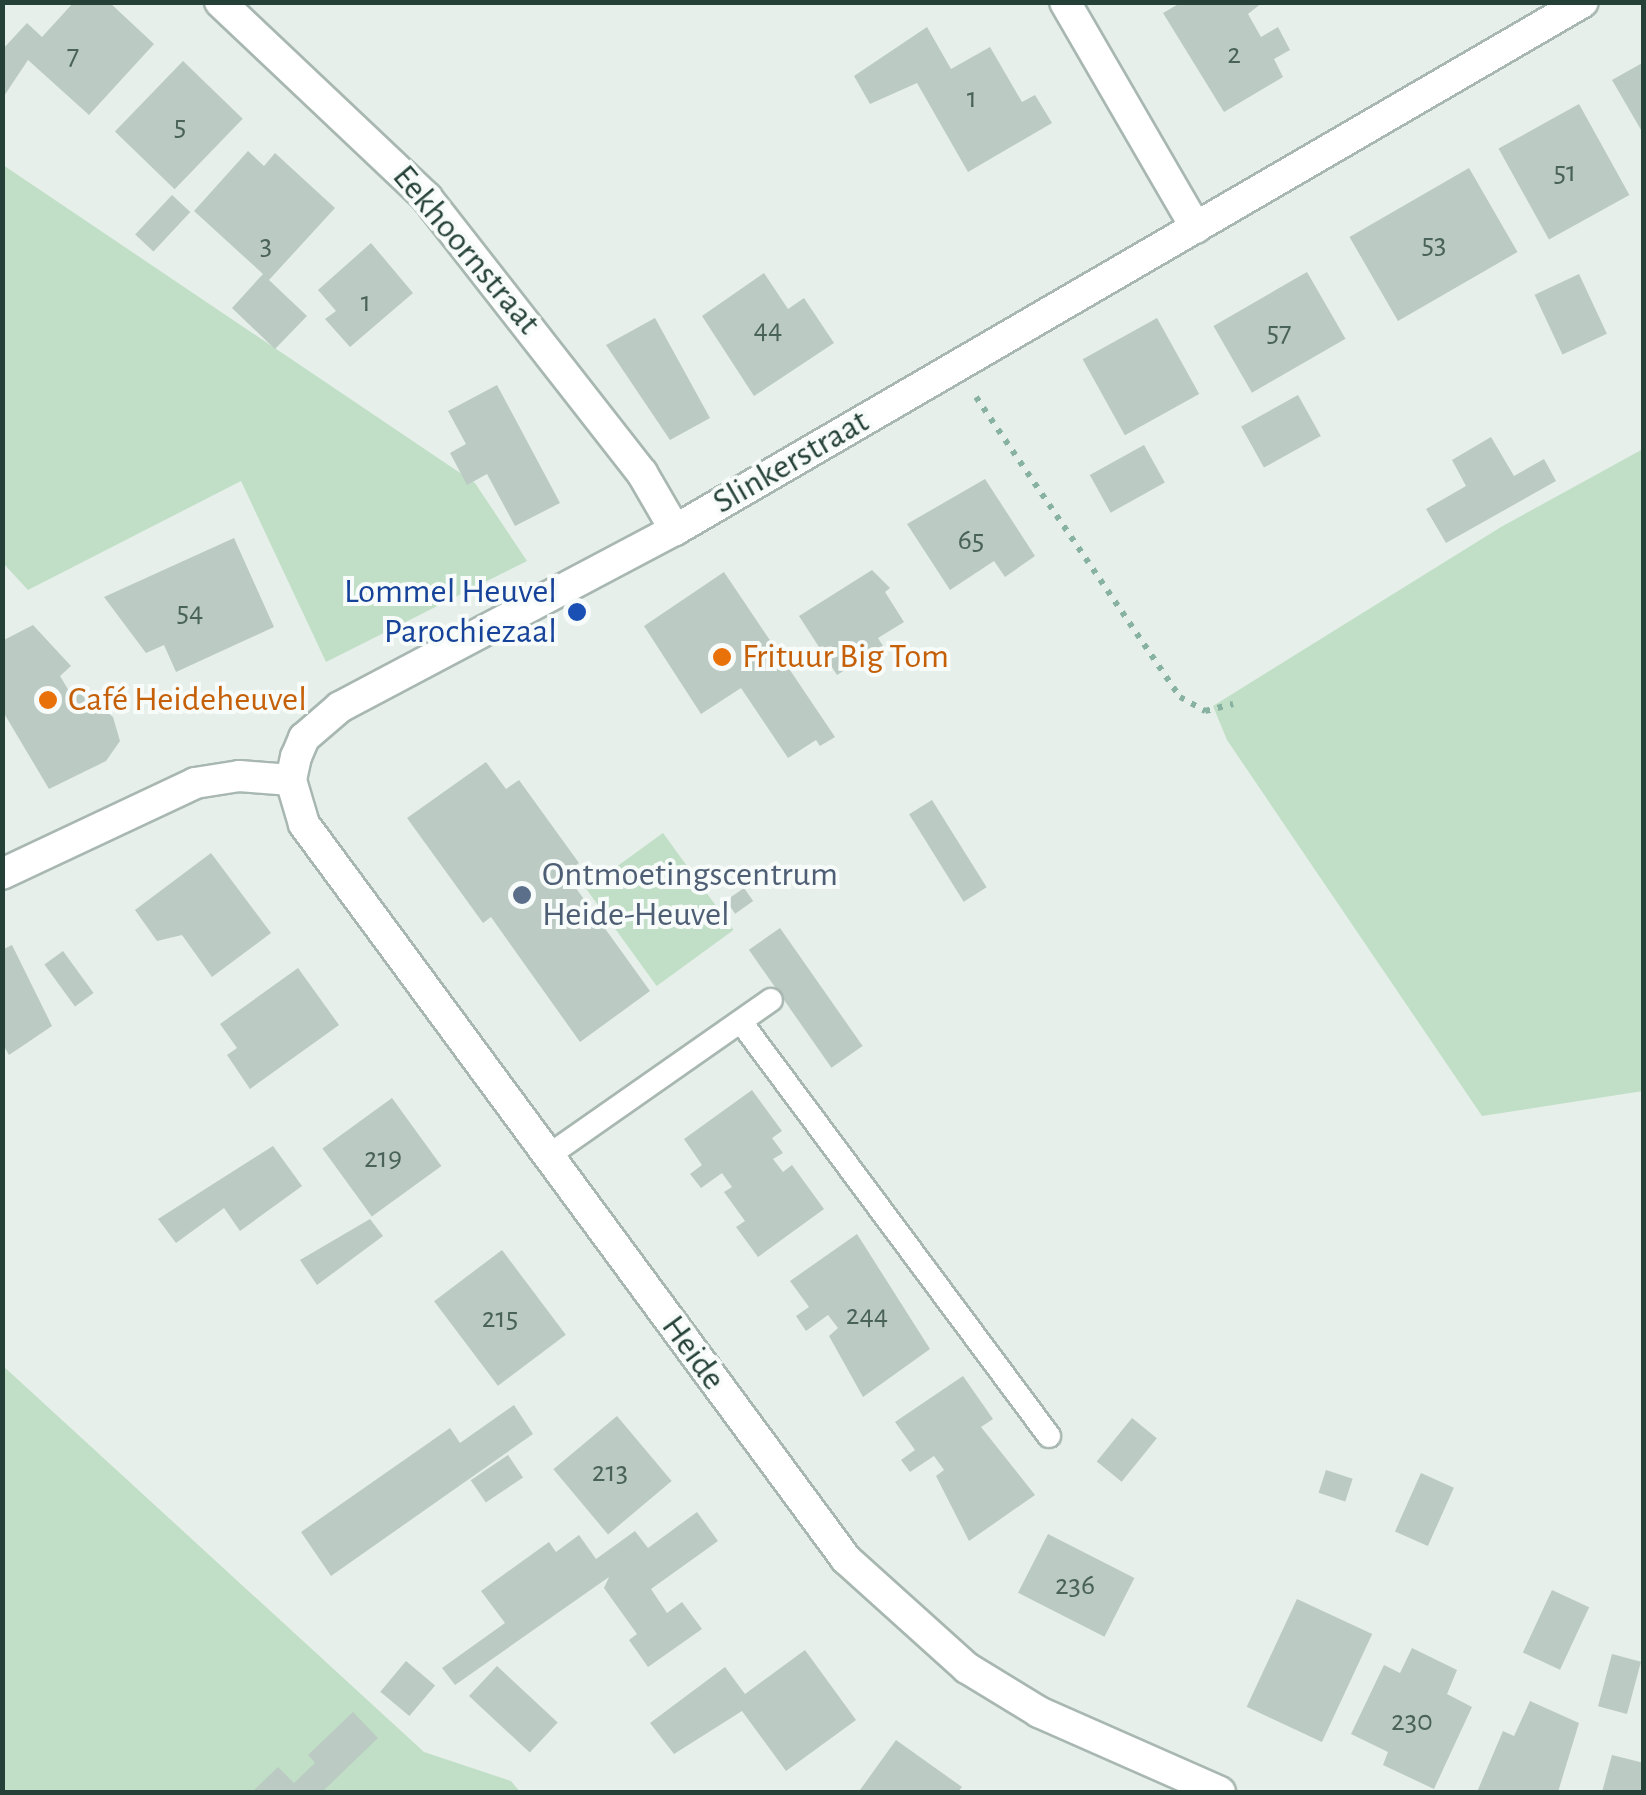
<!DOCTYPE html>
<html>
<head>
<meta charset="utf-8">
<style>
	body { margin:0 }
	#map { position:relative; width:1646px; height:1795px; overflow:hidden; background:#e6efea; font-family:"Alegreya Sans",sans-serif }
	div>[style] { position:absolute }
	[style*='--x'] { left:calc(var(--x)*1px); top:calc(var(--y)*1px); width:calc(var(--w)*1px); rotate:calc(var(--a)*1deg) }
	.green>* { inset:0; background:#c0dfc6; transform-origin:0 0 }
	.building>* { inset:0; background:#bbcac3; transform-origin:0 0 }
	.path>* { height:6px; margin-top:-3px; transform-origin:0; background:repeating-linear-gradient(90deg,#87b2a1 0 5px,transparent 0 13px) }
	.roads { filter:drop-shadow(2px 0 #a8b7b1) drop-shadow(-2px 0 #a8b7b1) drop-shadow(0 2px #a8b7b1) drop-shadow(0 -2px #a8b7b1) }
	.lane>* { height:22px; margin:-11px; padding:0 11px; transform-origin:11px; border-radius:11px; background:#fff }
	.street>* { height:30px; margin:-15px; padding:0 15px; transform-origin:15px; border-radius:15px; background:#fff }
	.dots>* { width:28px; height:28px; translate:-50% -50%; box-sizing:border-box; border:5px solid #f7fbf9; border-radius:50% }
	span { translate:-50% -50%; white-space:nowrap; text-align:center; line-height:1.15; -webkit-text-stroke:8px #f7fbf9; paint-order:stroke }
	.number-label { font-size:30px; color:#4a635a }
	.number-label span { -webkit-text-stroke-width:0 }
	.street-label { font-size:35px; color:#254137 }
	.transit-label { font-size:35px; color:#164399 }
	.right { translate:-100% -50%; text-align:right }
	.food-label { font-size:35px; color:#c56008 }
	.left { translate:0 -50%; text-align:left }
	.service-label { font-size:35px; color:#4e5e75 }
	.frame { position:absolute; inset:0; border:5px solid #254137; pointer-events:none }
</style>
</head>
<body>
<div id="map">
	<div class="green">
		<div style="clip-path:polygon(3px 165px,475px 483px,527px 561px,326px 662px,241px 481px,28px 590px,3px 563px)"></div>
		<div style="clip-path:polygon(1643px 449px,1643px 1091px,1482px 1116px,1227px 740px,1213px 706px,1501px 527px)"></div>
		<div style="left:663px;top:833px;width:120px;height:95px;rotate:54deg"></div>
		<div style="clip-path:polygon(2px 1365px,424px 1752px,511px 1781px,520px 1792px,3px 1792px)"></div>
	</div>
	<div class="building">
		<div style="clip-path:polygon(74px 2px,109px 2px,154px 44px,89px 115px,28px 60px,2px 99px,2px 50px,27px 23px,42px 37px)"></div>
		<div style="clip-path:polygon(1182px 2px,1263px 2px,1248px 14px,1261px 37px,1278px 27px,1290px 50px,1274px 59px,1283px 77px,1224px 112px,1163px 13px)"></div>
		<div style="clip-path:polygon(927px 27px,951px 69px,990px 47px,1022px 102px,1035px 95px,1052px 123px,968px 172px,917px 83px,870px 104px,854px 76px)"></div>
		<div style="left:183px;top:61px;width:83px;height:98px;rotate:44deg"></div>
		<div style="clip-path:polygon(1644px 62px,1644px 135px,1612px 80px)"></div>
		<div style="left:1579px;top:104px;width:104px;height:92px;rotate:61deg"></div>
		<div style="clip-path:polygon(248px 151px,264px 166px,275px 153px,335px 208px,269px 280px,307px 316px,275px 349px,232px 308px,263px 274px,194px 211px)"></div>
		<div style="left:1469px;top:168px;width:97px;height:138px;rotate:60deg"></div>
		<div style="left:172px;top:195px;width:25px;height:54px;rotate:43deg"></div>
		<div style="clip-path:polygon(371px 243px,413px 293px,350px 347px,325px 319px,336px 311px,318px 290px)"></div>
		<div style="left:1307px;top:272px;width:77px;height:108px;rotate:60deg"></div>
		<div style="clip-path:polygon(764px 273px,788px 309px,804px 298px,834px 343px,754px 396px,702px 316px)"></div>
		<div style="left:1579px;top:274px;width:66px;height:49px;rotate:65deg"></div>
		<div style="clip-path:polygon(655px 318px,710px 418px,670px 440px,606px 345px)"></div>
		<div style="left:1157px;top:318px;width:87px;height:85px;rotate:61deg"></div>
		<div style="clip-path:polygon(497px 385px,560px 503px,515px 526px,487px 474px,467px 485px,450px 453px,466px 444px,448px 411px)"></div>
		<div style="left:1298px;top:395px;width:47px;height:65px;rotate:61deg"></div>
		<div style="clip-path:polygon(1491px 437px,1514px 476px,1544px 459px,1556px 481px,1446px 543px,1426px 509px,1466px 486px,1452px 460px)"></div>
		<div style="left:1144px;top:445px;width:43px;height:62px;rotate:61deg"></div>
		<div style="clip-path:polygon(985px 479px,1035px 556px,1005px 577px,994px 561px,950px 590px,907px 524px)"></div>
		<div style="clip-path:polygon(234px 538px,274px 627px,176px 672px,164px 645px,146px 653px,104px 597px)"></div>
		<div style="clip-path:polygon(872px 570px,890px 588px,885px 592px,904px 622px,878px 638px,883px 646px,837px 675px,799px 616px)"></div>
		<div style="clip-path:polygon(724px 572px,835px 737px,820px 746px,816px 740px,788px 758px,741px 688px,701px 714px,644px 626px)"></div>
		<div style="clip-path:polygon(33px 625px,71px 666px,60px 676px,69px 691px,82px 690px,113px 717px,120px 741px,106px 761px,49px 789px,2px 710px,2px 641px)"></div>
		<div style="clip-path:polygon(486px 762px,506px 789px,519px 780px,579px 863px,565px 873px,650px 991px,580px 1042px,491px 917px,483px 923px,407px 818px)"></div>
		<div style="left:932px;top:800px;width:103px;height:27px;rotate:58deg"></div>
		<div style="clip-path:polygon(211px 853px,271px 933px,212px 977px,182px 935px,157px 941px,135px 910px)"></div>
		<div style="left:744px;top:888px;width:16px;height:22px;rotate:55deg"></div>
		<div style="left:780px;top:928px;width:144px;height:38px;rotate:55deg"></div>
		<div style="clip-path:polygon(12px 945px,52px 1026px,9px 1055px,2px 1043px,2px 950px)"></div>
		<div style="left:63px;top:951px;width:52px;height:23px;rotate:54deg"></div>
		<div style="clip-path:polygon(298px 968px,339px 1025px,250px 1089px,227px 1055px,237px 1048px,220px 1024px)"></div>
		<div style="clip-path:polygon(752px 1090px,782px 1131px,772px 1138px,783px 1153px,773px 1159px,783px 1172px,792px 1165px,824px 1209px,758px 1257px,736px 1227px,745px 1221px,724px 1192px,732px 1187px,722px 1173px,701px 1188px,690px 1174px,702px 1165px,684px 1139px)"></div>
		<div style="left:392px;top:1098px;width:84px;height:86px;rotate:54deg"></div>
		<div style="clip-path:polygon(273px 1146px,302px 1186px,240px 1231px,224px 1208px,176px 1243px,158px 1219px)"></div>
		<div style="clip-path:polygon(370px 1219px,383px 1236px,317px 1285px,300px 1260px)"></div>
		<div style="clip-path:polygon(857px 1234px,930px 1349px,863px 1397px,829px 1336px,838px 1328px,828px 1315px,806px 1331px,796px 1316px,809px 1307px,790px 1281px)"></div>
		<div style="left:502px;top:1250px;width:106px;height:85px;rotate:53deg"></div>
		<div style="clip-path:polygon(963px 1376px,993px 1419px,981px 1427px,1035px 1495px,969px 1541px,936px 1476px,944px 1470px,934px 1456px,910px 1472px,901px 1460px,915px 1450px,895px 1422px)"></div>
		<div style="clip-path:polygon(514px 1405px,533px 1434px,331px 1576px,301px 1532px,450px 1428px,460px 1443px)"></div>
		<div style="left:617px;top:1416px;width:85px;height:83px;rotate:50deg"></div>
		<div style="left:1132px;top:1418px;width:32px;height:56px;rotate:39deg"></div>
		<div style="left:508px;top:1455px;width:27px;height:45px;rotate:56deg"></div>
		<div style="left:1326px;top:1470px;width:28px;height:24px;rotate:18deg"></div>
		<div style="left:1421px;top:1473px;width:36px;height:64px;rotate:24deg"></div>
		<div style="clip-path:polygon(697px 1512px,718px 1541px,651px 1589px,667px 1613px,682px 1602px,702px 1629px,648px 1667px,629px 1640px,637px 1634px,604px 1588px,609px 1577px,455px 1685px,442px 1668px,505px 1623px,481px 1591px,549px 1542px,556px 1552px,579px 1535px,596px 1559px,635px 1531px,648px 1548px)"></div>
		<div style="left:1048px;top:1534px;width:97px;height:66px;rotate:27deg"></div>
		<div style="left:1552px;top:1590px;width:41px;height:69px;rotate:25deg"></div>
		<div style="left:1297px;top:1599px;width:83px;height:119px;rotate:25deg"></div>
		<div style="clip-path:polygon(1412px 1648px,1457px 1670px,1447px 1694px,1472px 1707px,1434px 1789px,1383px 1765px,1388px 1752px,1351px 1734px,1384px 1665px,1400px 1673px)"></div>
		<div style="clip-path:polygon(805px 1650px,856px 1720px,786px 1771px,742px 1711px,674px 1754px,650px 1723px,725px 1667px,745px 1694px)"></div>
		<div style="left:1612px;top:1654px;width:30px;height:54px;rotate:15deg"></div>
		<div style="left:406px;top:1661px;width:38px;height:40px;rotate:40deg"></div>
		<div style="left:497px;top:1666px;width:83px;height:41px;rotate:43deg"></div>
		<div style="clip-path:polygon(1530px 1701px,1579px 1723px,1558px 1792px,1477px 1792px,1503px 1731px,1514px 1736px)"></div>
		<div style="clip-path:polygon(353px 1712px,378px 1738px,322px 1792px,252px 1792px,278px 1767px,294px 1783px,315px 1763px,308px 1755px)"></div>
		<div style="clip-path:polygon(896px 1740px,962px 1787px,958px 1792px,860px 1790px)"></div>
		<div style="clip-path:polygon(1612px 1755px,1644px 1763px,1644px 1792px,1602px 1792px)"></div>
	</div>
	<div class="path">
		<div style="--x:976;--y:397;--w:363;--a:55.8"></div>
		<div style="--x:1180;--y:697;--w:29;--a:29"></div>
		<div style="--x:1205;--y:711;--w:29;--a:-14"></div>
	</div>
	<div class="roads">
		<div class="lane">
			<div style="--x:741;--y:1022;--w:516;--a:53.35"></div>
			<div style="--x:548;--y:1156;--w:272;--a:-35"></div>
		</div>
		<div class="street">
			<div style="--x:220;--y:2;--w:285;--a:43.4"></div>
			<div style="--x:427;--y:198;--w:349;--a:52"></div>
			<div style="--x:642;--y:473;--w:66;--a:59.9"></div>
			<div style="--x:1065;--y:2;--w:261;--a:59.9"></div>
			<div style="--x:2;--y:874;--w:213;--a:-25.2"></div>
			<div style="--x:195;--y:783;--w:45;--a:-9"></div>
			<div style="--x:239;--y:776;--w:52;--a:4.4"></div>
			<div style="--x:1220;--y:1792;--w:198;--a:-156.2"></div>
			<div style="--x:1039;--y:1712;--w:84;--a:-148.6"></div>
			<div style="--x:967;--y:1668;--w:163;--a:-138"></div>
			<div style="--x:846;--y:1559;--w:913;--a:-126.41"></div>
			<div style="--x:304;--y:824;--w:46;--a:-106.5"></div>
			<div style="--x:291;--y:780;--w:24;--a:-78"></div>
			<div style="--x:296;--y:757;--w:21;--a:-67"></div>
			<div style="--x:304;--y:738;--w:48;--a:-40.7"></div>
			<div style="--x:340;--y:707;--w:379;--a:-27.9"></div>
			<div style="--x:675;--y:530;--w:1050;--a:-30.18"></div>
		</div>
	</div>
	<div class="dots">
		<div style="left:577px;top:612px;background:#1a4fb4"></div>
		<div style="left:722px;top:657px;background:#e8710a"></div>
		<div style="left:48px;top:700px;background:#e8710a"></div>
		<div style="left:522px;top:895px;background:#5c6f8a"></div>
	</div>
	<div class="number-label">
		<span style="left:1234px;top:54px">2</span>
		<span style="left:73px;top:55px">7</span>
		<span style="left:972px;top:98px">1</span>
		<span style="left:180px;top:126px">5</span>
		<span style="left:1565px;top:172px">51</span>
		<span style="left:1434px;top:244px">53</span>
		<span style="left:266px;top:245px">3</span>
		<span style="left:366px;top:302px">1</span>
		<span style="left:768px;top:329px">44</span>
		<span style="left:1279px;top:332px">57</span>
		<span style="left:971px;top:540px">65</span>
		<span style="left:190px;top:612px">54</span>
		<span style="left:383px;top:1158px">219</span>
		<span style="left:867px;top:1315px">244</span>
		<span style="left:500px;top:1318px">215</span>
		<span style="left:610px;top:1472px">213</span>
		<span style="left:1075px;top:1585px">236</span>
		<span style="left:1412px;top:1721px">230</span>
	</div>
	<div class="street-label">
		<span style="left:466px;top:250px;rotate:50deg">Eekhoornstraat</span>
		<span style="left:791px;top:462px;rotate:-30deg">Slinkerstraat</span>
		<span style="left:693px;top:1353px;rotate:54deg">Heide</span>
	</div>
	<div class="transit-label">
		<span class="right" style="left:557px;top:612px">Lommel Heuvel<br>Parochiezaal</span>
	</div>
	<div class="food-label">
		<span class="left" style="left:742px;top:657px">Frituur Big Tom</span>
		<span class="left" style="left:68px;top:700px">Café Heideheuvel</span>
	</div>
	<div class="service-label">
		<span class="left" style="left:542px;top:895px">Ontmoetingscentrum<br>Heide-Heuvel</span>
	</div>
	<div class="frame"></div>
</div>
</body>
</html>
